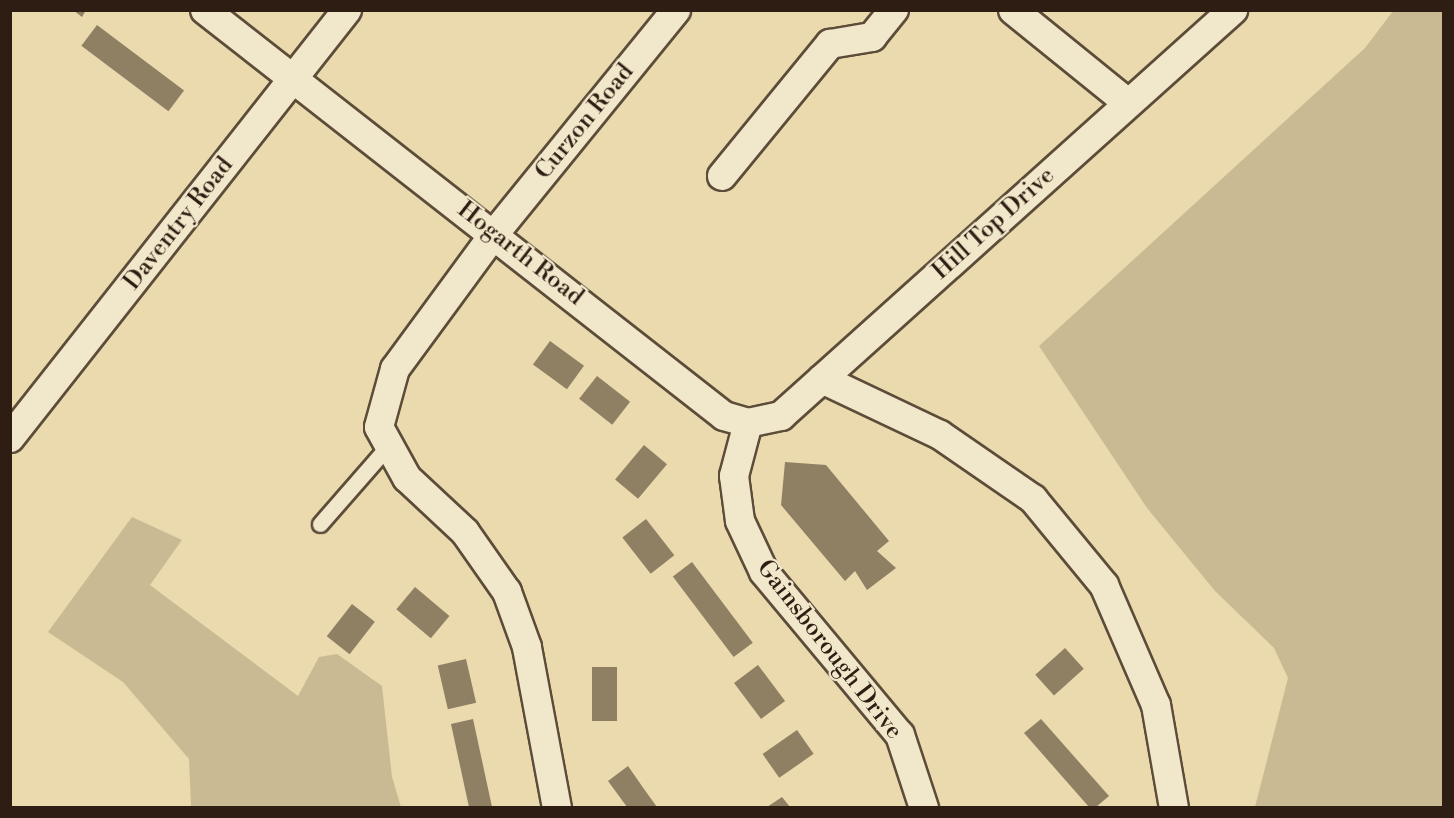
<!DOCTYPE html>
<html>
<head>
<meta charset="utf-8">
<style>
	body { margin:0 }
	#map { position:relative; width:1454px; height:818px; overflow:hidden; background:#eadaae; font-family:"Libre Bodoni",serif }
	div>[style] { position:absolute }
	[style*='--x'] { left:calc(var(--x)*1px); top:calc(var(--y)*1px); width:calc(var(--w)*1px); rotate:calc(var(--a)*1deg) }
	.green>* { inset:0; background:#caba93 }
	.building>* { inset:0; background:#8f7f63; transform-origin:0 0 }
	.roads { filter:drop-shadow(2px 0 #5c4c39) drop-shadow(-2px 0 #5c4c39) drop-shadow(0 2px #5c4c39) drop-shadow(0 -2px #5c4c39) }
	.lane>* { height:15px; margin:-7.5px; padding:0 7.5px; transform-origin:7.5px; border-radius:7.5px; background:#f1e7ca }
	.street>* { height:28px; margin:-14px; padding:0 14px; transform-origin:14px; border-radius:14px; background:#f1e7ca }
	span { translate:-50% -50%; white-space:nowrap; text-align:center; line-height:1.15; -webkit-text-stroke:4.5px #f1e7ca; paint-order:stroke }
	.street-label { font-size:24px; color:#2d1d12 }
	.frame { position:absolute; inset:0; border:12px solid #2d1d12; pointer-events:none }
</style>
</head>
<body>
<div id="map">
	<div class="green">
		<div style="clip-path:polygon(1393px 11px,1443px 11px,1443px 807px,1255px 807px,1288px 678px,1274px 648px,1215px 591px,1147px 508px,1039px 346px,1365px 48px)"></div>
		<div style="clip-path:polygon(132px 517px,182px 540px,150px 585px,298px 696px,319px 657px,337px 654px,382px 686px,392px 777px,401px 807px,191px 807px,189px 759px,123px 682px,48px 632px)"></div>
	</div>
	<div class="building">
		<div style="clip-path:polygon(73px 10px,86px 10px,82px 17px)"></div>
		<div style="left:97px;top:25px;width:109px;height:26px;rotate:37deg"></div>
		<div style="left:550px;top:341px;width:42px;height:29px;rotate:36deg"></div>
		<div style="left:597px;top:376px;width:42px;height:29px;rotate:38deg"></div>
		<div style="left:644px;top:445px;width:30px;height:45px;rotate:40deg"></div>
		<div style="clip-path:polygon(785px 462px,826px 465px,889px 541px,877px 551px,896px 568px,867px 590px,855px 571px,845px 581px,781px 505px)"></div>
		<div style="left:646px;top:519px;width:46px;height:30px;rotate:52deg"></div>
		<div style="left:692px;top:562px;width:101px;height:24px;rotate:53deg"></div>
		<div style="left:415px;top:587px;width:45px;height:29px;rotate:40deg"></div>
		<div style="left:352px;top:604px;width:29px;height:41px;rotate:38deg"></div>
		<div style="left:1065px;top:648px;width:28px;height:40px;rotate:48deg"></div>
		<div style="left:466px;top:659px;width:45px;height:29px;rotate:77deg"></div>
		<div style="left:758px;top:665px;width:45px;height:30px;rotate:53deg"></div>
		<div style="left:592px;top:667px;width:25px;height:54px"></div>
		<div style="clip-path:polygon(473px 719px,489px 793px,492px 807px,469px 807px,467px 798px,451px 724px)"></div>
		<div style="clip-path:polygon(1041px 719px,1109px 796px,1096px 807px,1089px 807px,1024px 733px)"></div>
		<div style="left:797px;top:730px;width:29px;height:42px;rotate:55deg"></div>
		<div style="clip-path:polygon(628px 766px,644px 789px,657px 807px,627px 807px,608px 781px)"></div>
		<div style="clip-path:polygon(782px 797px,790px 807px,767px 807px)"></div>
	</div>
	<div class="roads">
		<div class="lane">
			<div style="--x:320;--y:524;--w:105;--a:-48.9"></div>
		</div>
		<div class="street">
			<div style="--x:205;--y:10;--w:659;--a:38.04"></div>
			<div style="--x:724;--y:416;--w:25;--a:16"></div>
			<div style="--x:748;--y:423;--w:34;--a:-12"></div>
			<div style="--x:781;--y:416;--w:608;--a:-41.93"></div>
			<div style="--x:1013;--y:10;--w:148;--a:39"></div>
			<div style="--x:722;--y:176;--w:171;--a:-50.7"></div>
			<div style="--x:830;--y:44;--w:43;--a:-9.5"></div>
			<div style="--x:872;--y:37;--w:35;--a:-51"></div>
			<div style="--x:822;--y:379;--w:131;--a:25.4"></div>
			<div style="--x:940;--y:435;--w:113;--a:34.5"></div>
			<div style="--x:1033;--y:499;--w:112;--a:50.5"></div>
			<div style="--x:1104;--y:585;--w:131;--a:66.6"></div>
			<div style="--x:1156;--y:705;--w:105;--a:80.1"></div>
			<div style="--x:748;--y:423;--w:55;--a:104.8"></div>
			<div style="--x:734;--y:476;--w:45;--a:82.4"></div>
			<div style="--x:740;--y:521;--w:56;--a:64.8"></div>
			<div style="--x:764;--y:572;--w:212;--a:50.2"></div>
			<div style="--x:900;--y:735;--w:77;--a:71.8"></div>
			<div style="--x:10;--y:438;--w:545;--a:-51.78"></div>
			<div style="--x:557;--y:808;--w:164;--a:-100.6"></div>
			<div style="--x:527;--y:647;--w:59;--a:-110"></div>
			<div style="--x:507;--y:592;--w:73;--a:-125"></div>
			<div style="--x:465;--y:532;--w:79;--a:-137"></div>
			<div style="--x:407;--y:478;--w:58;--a:-118.8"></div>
			<div style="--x:379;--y:427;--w:60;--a:-74.6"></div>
			<div style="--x:395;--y:369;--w:169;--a:-53.7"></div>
			<div style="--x:495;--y:233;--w:287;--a:-50.9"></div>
		</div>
	</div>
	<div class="street-label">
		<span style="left:585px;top:122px;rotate:-51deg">Curzon Road</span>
		<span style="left:179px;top:224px;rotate:-52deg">Daventry Road</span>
		<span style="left:994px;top:224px;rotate:-42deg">Hill Top Drive</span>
		<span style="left:520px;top:254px;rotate:38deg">Hogarth Road</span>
		<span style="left:829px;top:650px;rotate:52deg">Gainsborough Drive</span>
	</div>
	<div class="frame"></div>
</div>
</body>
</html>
